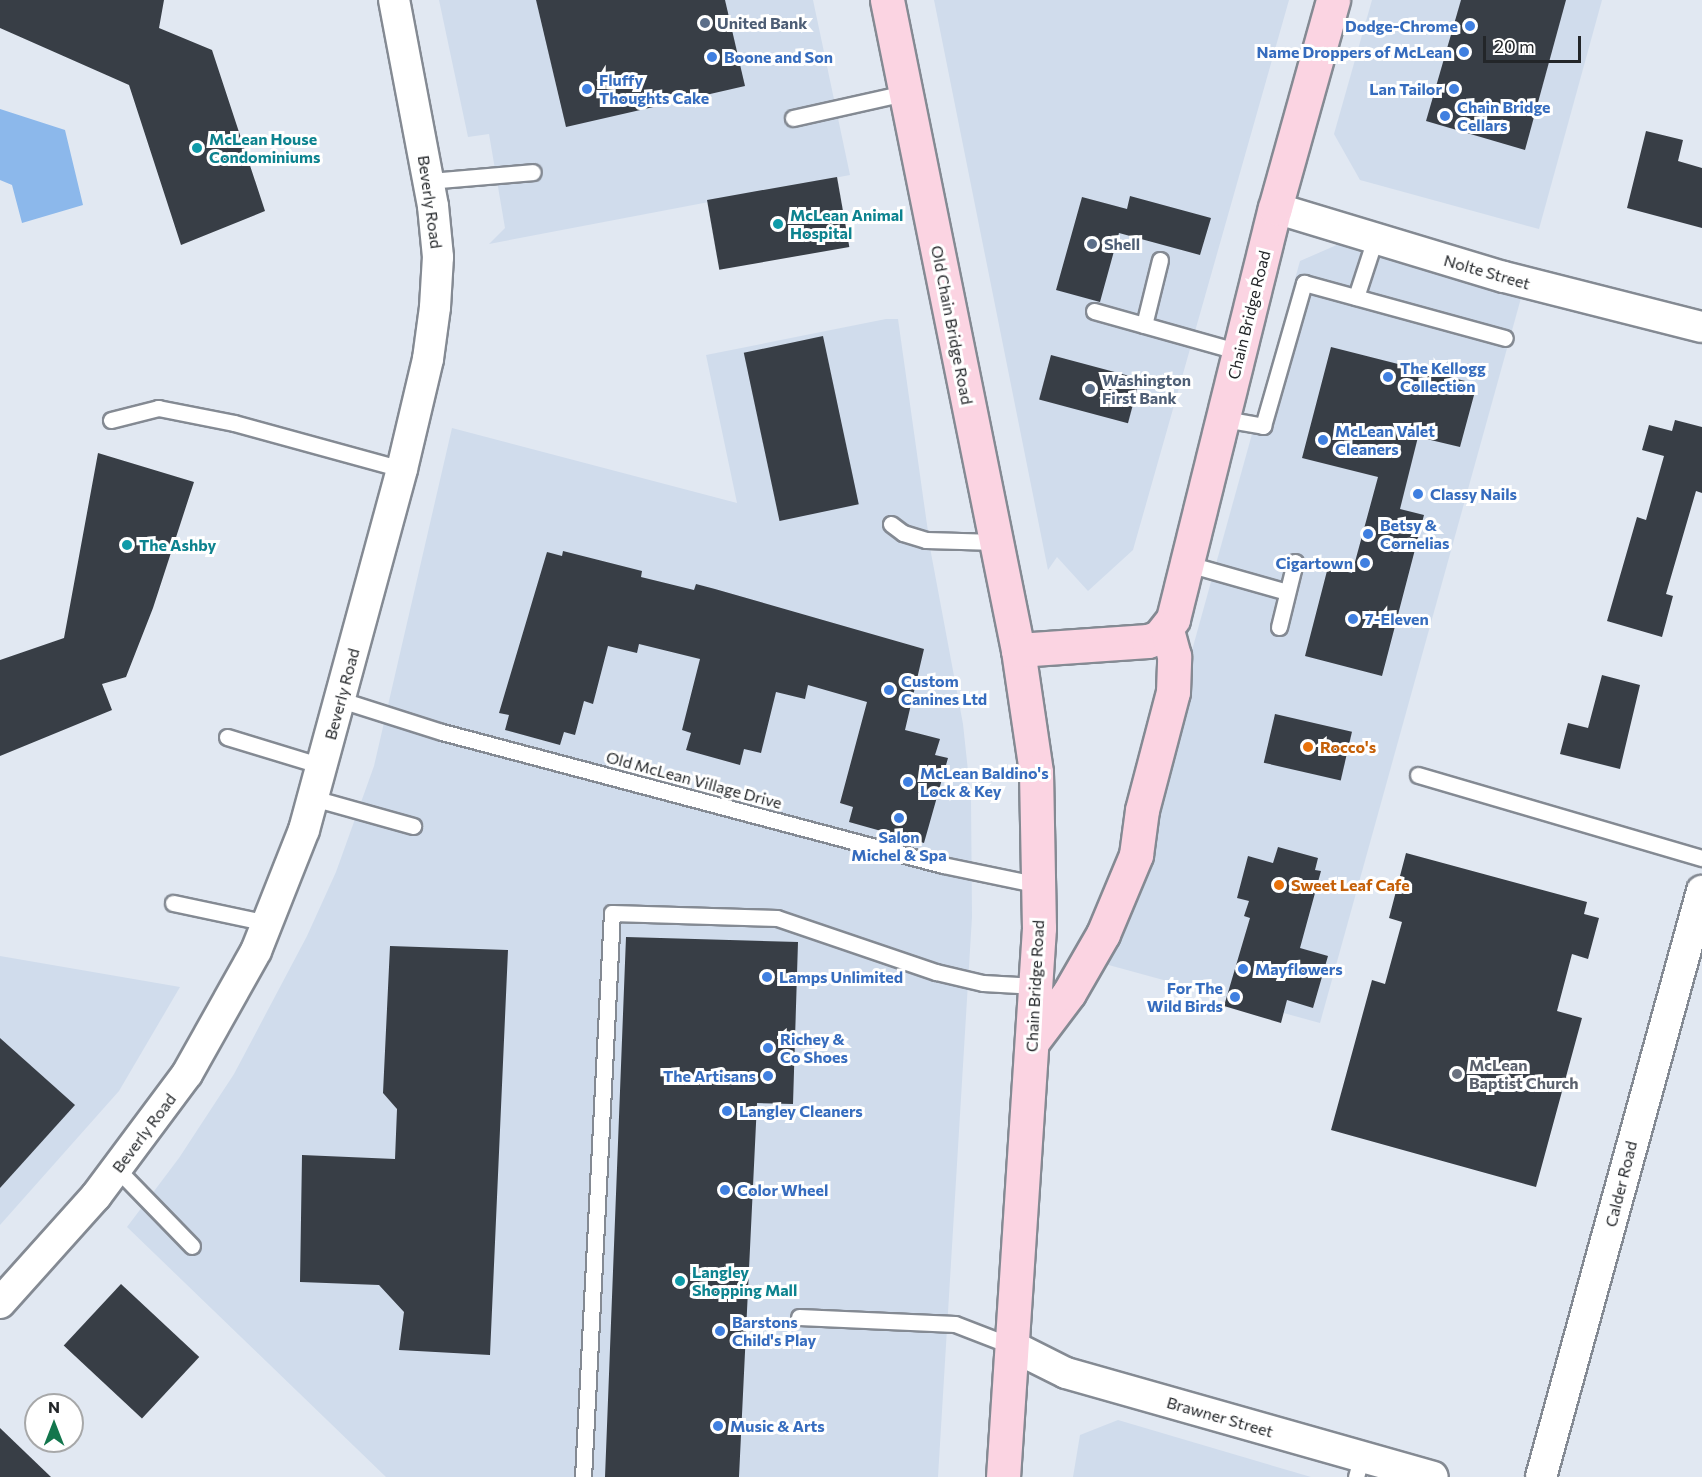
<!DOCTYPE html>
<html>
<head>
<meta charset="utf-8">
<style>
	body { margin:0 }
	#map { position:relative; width:1702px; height:1477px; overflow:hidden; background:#e1e8f2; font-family:Commissioner,sans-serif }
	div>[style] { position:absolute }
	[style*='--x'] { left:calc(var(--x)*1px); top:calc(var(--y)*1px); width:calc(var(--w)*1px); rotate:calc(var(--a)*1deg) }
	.built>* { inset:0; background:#d0dcec }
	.water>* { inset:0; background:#8cb8eb }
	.building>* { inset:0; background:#383e46; transform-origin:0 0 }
	.roads { filter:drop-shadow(2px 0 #848a93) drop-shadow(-2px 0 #848a93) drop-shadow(0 2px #848a93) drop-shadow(0 -2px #848a93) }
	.lane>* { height:15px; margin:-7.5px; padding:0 7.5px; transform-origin:7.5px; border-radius:7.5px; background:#fff }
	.street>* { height:30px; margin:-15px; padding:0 15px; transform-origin:15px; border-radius:15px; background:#fff }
	.secondary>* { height:33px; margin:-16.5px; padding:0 16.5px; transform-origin:16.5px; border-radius:16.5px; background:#fbd4e2 }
	.dots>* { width:16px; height:16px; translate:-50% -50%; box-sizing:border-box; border:3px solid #fff; border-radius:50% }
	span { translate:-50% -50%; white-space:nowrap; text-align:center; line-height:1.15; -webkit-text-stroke:6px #fff; paint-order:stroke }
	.service-label { font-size:16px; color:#4e5e75; font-weight:700 }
	.left { translate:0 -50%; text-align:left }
	.shop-label { font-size:16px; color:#366cbe; font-weight:700 }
	.right { translate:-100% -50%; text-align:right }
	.culture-label { font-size:16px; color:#0d838f; font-weight:700 }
	.street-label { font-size:16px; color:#232629 }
	.food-label { font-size:16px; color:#c56008; font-weight:700 }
	.worship-label { font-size:16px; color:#5b616d; font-weight:700 }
	.north { position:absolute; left:24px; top:1393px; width:60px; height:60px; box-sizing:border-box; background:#fff; border:2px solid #a7a8a9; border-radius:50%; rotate:0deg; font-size:16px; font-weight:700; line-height:24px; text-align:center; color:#232629 }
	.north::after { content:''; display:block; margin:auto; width:21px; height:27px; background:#13764d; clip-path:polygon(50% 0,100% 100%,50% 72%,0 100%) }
	.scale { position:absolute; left:1483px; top:36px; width:98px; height:27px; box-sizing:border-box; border:3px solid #232629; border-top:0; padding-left:8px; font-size:18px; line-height:21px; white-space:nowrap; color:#232629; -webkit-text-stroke:4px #fff; paint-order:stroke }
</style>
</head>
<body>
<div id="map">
	<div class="built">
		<div style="clip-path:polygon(439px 0,813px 0,850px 175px,489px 244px,505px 228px,489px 134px,468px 137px)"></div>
		<div style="clip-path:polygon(934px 0,1289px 0,1133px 550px,1088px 591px,1057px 557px,1048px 570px)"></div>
		<div style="clip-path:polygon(1372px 0,1602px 0,1539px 229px,1360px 180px,1334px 134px)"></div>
		<div style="clip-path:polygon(1339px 244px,1521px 298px,1320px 1023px,1105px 964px,1300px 261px)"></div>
		<div style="clip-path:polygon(886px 319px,898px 319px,931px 553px,963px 724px,971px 799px,972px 917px,938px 1477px,386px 1477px,127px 1227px,179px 1158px,234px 1074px,307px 936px,336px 872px,374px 766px,452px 428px,737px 503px,706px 355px)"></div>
		<div style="clip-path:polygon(0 956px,180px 987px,119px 1091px,0 1225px)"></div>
		<div style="clip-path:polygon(1118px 1420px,1311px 1477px,1073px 1477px,1080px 1435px)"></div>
	</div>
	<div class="water">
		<div style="clip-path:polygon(0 109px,65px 130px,83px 205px,22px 223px,12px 185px,0 180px)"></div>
	</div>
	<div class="building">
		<div style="clip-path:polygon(0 0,164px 0,159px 28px,212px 50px,265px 211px,181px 245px,129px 85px,0 28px)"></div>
		<div style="clip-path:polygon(536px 0,725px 0,745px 86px,566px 127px)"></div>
		<div style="clip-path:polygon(1461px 0,1566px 0,1525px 150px,1426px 121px)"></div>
		<div style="clip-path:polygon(1646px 131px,1683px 140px,1678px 161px,1702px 168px,1702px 228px,1627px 208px)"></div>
		<div style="left:837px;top:177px;width:71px;height:132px;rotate:80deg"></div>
		<div style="clip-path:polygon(1130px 196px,1211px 218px,1200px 255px,1119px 233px,1100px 302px,1056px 290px,1082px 197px,1127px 209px)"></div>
		<div style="left:823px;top:336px;width:172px;height:81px;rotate:78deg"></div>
		<div style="clip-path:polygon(1331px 347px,1477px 384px,1460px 447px,1418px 437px,1400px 509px,1424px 515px,1382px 676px,1305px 656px,1328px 567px,1352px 573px,1378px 477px,1302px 458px)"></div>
		<div style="left:1051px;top:355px;width:92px;height:46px;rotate:15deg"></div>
		<div style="clip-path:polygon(1675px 420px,1702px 427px,1702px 493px,1696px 491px,1666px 594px,1673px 596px,1662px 637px,1607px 621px,1637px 517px,1646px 520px,1664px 456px,1642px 450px,1649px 425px,1672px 431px)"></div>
		<div style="clip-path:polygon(98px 453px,194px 482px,153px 608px,126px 677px,102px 684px,112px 710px,0 756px,0 660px,64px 638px)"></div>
		<div style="clip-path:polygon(563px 551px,642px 571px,641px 577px,694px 590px,696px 584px,715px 589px,924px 649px,905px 730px,940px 739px,935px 755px,948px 758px,924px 843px,849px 822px,853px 807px,840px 803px,867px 702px,808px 685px,805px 699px,776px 692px,761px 753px,744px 749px,740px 765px,686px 750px,691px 733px,682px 730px,700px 659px,639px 644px,637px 653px,608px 646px,593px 704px,584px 701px,575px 735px,564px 732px,560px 745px,505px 730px,509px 715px,499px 713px,547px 552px,562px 556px)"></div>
		<div style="clip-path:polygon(1602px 675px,1640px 685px,1620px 769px,1560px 754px,1568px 723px,1588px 728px)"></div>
		<div style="left:1275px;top:714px;width:79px;height:50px;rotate:13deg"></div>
		<div style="clip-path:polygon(1278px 847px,1318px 858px,1315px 870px,1321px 871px,1300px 948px,1328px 956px,1313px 1008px,1287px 1000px,1281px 1023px,1224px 1006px,1250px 918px,1244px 916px,1249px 901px,1237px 898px,1248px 856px,1273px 863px)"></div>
		<div style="clip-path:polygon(1406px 853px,1587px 902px,1584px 914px,1599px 918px,1588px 959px,1572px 954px,1557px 1011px,1582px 1018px,1536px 1187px,1331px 1130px,1372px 980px,1385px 984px,1402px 922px,1389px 918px)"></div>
		<div style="clip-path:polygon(626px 937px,798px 942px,793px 1104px,757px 1103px,739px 1477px,605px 1477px)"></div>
		<div style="clip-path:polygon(390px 946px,508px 950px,490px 1355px,399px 1350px,404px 1312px,379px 1285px,300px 1282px,302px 1155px,395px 1159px,397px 1109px,383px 1093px)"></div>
		<div style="clip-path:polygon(0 1038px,75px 1105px,0 1188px)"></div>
		<div style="left:121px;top:1284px;width:107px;height:84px;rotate:43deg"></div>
		<div style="clip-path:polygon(0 1428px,51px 1477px,0 1477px)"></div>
	</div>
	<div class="roads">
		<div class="lane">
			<div style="--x:793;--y:118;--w:115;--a:-12.6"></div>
			<div style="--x:429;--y:181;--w:104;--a:-4.9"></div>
			<div style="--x:1356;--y:297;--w:61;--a:-71.9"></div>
			<div style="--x:1094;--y:311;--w:152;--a:15.7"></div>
			<div style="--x:1144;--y:325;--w:67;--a:-76.2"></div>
			<div style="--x:1224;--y:419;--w:40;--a:10"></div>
			<div style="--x:1263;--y:426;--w:149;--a:-74"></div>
			<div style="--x:1304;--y:283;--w:208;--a:15.3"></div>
			<div style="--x:111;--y:420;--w:49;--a:-14.3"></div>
			<div style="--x:158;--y:408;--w:77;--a:11.2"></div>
			<div style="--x:234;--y:423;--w:174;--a:15.3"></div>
			<div style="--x:891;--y:524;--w:15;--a:37"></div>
			<div style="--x:903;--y:533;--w:24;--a:17"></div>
			<div style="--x:926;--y:540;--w:70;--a:1.6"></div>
			<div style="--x:1188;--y:564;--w:103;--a:15.8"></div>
			<div style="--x:1279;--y:627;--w:67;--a:-76.2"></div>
			<div style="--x:341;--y:700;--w:106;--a:17.6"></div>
			<div style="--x:442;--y:732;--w:518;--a:14.87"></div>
			<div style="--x:943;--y:865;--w:99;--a:11.7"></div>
			<div style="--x:227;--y:737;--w:99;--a:17"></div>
			<div style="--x:1418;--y:775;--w:296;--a:16.3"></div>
			<div style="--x:313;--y:798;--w:104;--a:15.6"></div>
			<div style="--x:173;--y:903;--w:97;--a:11.9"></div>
			<div style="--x:118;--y:1170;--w:106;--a:45.8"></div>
			<div style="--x:799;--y:1317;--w:156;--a:2.6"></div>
			<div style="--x:955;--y:1324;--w:61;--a:21.1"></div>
			<div style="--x:583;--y:1477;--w:565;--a:-87.06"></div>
			<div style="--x:612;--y:913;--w:165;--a:1.7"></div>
			<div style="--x:777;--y:918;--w:168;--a:18.8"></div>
			<div style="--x:936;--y:972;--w:48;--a:13.2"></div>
			<div style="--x:983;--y:983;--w:53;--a:3.2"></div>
			<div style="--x:1356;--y:1477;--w:20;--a:-75"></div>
		</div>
		<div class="street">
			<div style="--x:1275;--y:208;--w:239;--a:16.8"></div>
			<div style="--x:1504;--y:277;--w:204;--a:14.2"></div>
			<div style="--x:0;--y:1303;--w:144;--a:-48.1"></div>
			<div style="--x:96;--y:1196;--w:152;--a:-53.3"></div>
			<div style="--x:187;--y:1074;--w:141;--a:-60.7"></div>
			<div style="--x:256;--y:951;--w:130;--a:-68.4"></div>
			<div style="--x:304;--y:830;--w:374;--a:-74.8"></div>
			<div style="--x:402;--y:469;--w:113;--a:-76.7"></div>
			<div style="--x:428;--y:359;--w:52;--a:-82.3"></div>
			<div style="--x:435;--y:307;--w:50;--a:-86.6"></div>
			<div style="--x:438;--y:257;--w:51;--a:-95.6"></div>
			<div style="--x:433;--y:206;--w:210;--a:-100.7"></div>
			<div style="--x:1012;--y:1346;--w:60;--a:26.6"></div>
			<div style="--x:1066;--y:1373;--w:381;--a:15.8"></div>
			<div style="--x:1541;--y:1477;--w:608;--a:-74.64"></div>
		</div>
		<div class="secondary">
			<div style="--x:887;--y:0;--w:663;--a:78.61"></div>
			<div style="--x:1018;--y:650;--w:123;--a:81.6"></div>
			<div style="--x:1036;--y:772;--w:156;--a:88.9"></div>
			<div style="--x:1039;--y:928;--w:550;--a:93.75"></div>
			<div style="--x:1018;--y:650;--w:130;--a:-4"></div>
			<div style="--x:1148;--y:641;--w:12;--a:-20"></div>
			<div style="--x:1159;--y:637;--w:23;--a:-52"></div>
			<div style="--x:1173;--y:619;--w:423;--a:-76.1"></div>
			<div style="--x:1275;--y:208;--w:216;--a:-74.4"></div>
			<div style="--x:1032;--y:1042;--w:61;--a:-52.9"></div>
			<div style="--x:1069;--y:993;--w:68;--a:-60"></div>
			<div style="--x:1103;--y:934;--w:86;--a:-67.3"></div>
			<div style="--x:1136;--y:855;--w:45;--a:-82.4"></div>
			<div style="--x:1142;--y:810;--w:122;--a:-75.3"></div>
			<div style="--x:1173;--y:692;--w:36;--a:-88"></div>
			<div style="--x:1174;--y:656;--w:28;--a:-105"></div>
		</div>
	</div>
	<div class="dots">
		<div style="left:705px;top:23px;background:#5c6f8a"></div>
		<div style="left:1470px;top:26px;background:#3f7fe0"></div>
		<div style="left:1464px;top:52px;background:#3f7fe0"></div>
		<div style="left:712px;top:57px;background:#3f7fe0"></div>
		<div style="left:587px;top:89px;background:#3f7fe0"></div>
		<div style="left:1454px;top:89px;background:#3f7fe0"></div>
		<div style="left:1445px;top:116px;background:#3f7fe0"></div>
		<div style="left:197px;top:148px;background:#0f9aa8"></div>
		<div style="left:778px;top:224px;background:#0f9aa8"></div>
		<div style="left:1092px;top:244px;background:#5c6f8a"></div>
		<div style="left:1388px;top:377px;background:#3f7fe0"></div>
		<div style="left:1090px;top:389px;background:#5c6f8a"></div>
		<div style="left:1323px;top:440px;background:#3f7fe0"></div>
		<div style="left:1418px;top:494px;background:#3f7fe0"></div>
		<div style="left:1368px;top:534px;background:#3f7fe0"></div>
		<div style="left:127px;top:545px;background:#0f9aa8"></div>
		<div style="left:1365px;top:563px;background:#3f7fe0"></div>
		<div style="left:1353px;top:619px;background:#3f7fe0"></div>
		<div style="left:889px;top:690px;background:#3f7fe0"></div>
		<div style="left:1308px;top:747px;background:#e8710a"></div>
		<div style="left:908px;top:782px;background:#3f7fe0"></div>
		<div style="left:899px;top:818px;background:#3f7fe0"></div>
		<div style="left:1279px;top:885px;background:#e8710a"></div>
		<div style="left:1243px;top:969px;background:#3f7fe0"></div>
		<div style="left:767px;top:977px;background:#3f7fe0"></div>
		<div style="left:1235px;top:997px;background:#3f7fe0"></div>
		<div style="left:768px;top:1048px;background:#3f7fe0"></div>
		<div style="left:1457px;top:1074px;background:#6b7280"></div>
		<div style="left:768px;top:1076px;background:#3f7fe0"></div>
		<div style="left:727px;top:1111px;background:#3f7fe0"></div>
		<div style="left:725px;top:1190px;background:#3f7fe0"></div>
		<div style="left:680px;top:1281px;background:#0f9aa8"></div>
		<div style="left:720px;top:1331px;background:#3f7fe0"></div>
		<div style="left:718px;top:1426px;background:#3f7fe0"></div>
	</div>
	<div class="service-label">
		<span class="left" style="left:717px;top:23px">United Bank</span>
		<span class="left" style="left:1104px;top:244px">Shell</span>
		<span class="left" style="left:1102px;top:389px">Washington<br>First Bank</span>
	</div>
	<div class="shop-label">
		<span class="right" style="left:1458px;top:26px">Dodge-Chrome</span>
		<span class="right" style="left:1452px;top:52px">Name Droppers of McLean</span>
		<span class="left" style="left:724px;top:57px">Boone and Son</span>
		<span class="left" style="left:599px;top:89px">Fluffy<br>Thoughts Cake</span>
		<span class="right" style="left:1442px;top:89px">Lan Tailor</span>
		<span class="left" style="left:1457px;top:116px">Chain Bridge<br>Cellars</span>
		<span class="left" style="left:1400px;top:377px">The Kellogg<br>Collection</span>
		<span class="left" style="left:1335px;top:440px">McLean Valet<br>Cleaners</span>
		<span class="left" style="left:1430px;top:494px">Classy Nails</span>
		<span class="left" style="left:1380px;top:534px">Betsy &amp;<br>Cornelias</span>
		<span class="right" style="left:1353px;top:563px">Cigartown</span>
		<span class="left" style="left:1365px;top:619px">7-Eleven</span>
		<span class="left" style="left:901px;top:690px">Custom<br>Canines Ltd</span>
		<span class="left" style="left:920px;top:782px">McLean Baldino's<br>Lock &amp; Key</span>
		<span style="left:899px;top:846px">Salon<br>Michel &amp; Spa</span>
		<span class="left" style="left:1255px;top:969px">Mayflowers</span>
		<span class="left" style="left:779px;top:977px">Lamps Unlimited</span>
		<span class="right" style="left:1223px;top:997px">For The<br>Wild Birds</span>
		<span class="left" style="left:780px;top:1048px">Richey &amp;<br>Co Shoes</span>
		<span class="right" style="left:756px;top:1076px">The Artisans</span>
		<span class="left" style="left:739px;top:1111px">Langley Cleaners</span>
		<span class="left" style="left:737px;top:1190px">Color Wheel</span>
		<span class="left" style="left:732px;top:1331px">Barstons<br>Child's Play</span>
		<span class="left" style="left:730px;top:1426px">Music &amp; Arts</span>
	</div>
	<div class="culture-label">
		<span class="left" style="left:209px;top:148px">McLean House<br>Condominiums</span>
		<span class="left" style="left:790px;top:224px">McLean Animal<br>Hospital</span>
		<span class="left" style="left:139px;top:545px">The Ashby</span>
		<span class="left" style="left:692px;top:1281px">Langley<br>Shopping Mall</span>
	</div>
	<div class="street-label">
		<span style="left:430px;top:202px;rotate:82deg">Beverly Road</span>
		<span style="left:1487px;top:272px;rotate:16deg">Nolte Street</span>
		<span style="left:1249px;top:315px;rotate:-76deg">Chain Bridge Road</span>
		<span style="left:952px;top:325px;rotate:79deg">Old Chain Bridge Road</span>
		<span style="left:342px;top:694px;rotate:-75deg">Beverly Road</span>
		<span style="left:694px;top:780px;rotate:15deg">Old McLean Village Drive</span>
		<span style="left:1035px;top:986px;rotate:-87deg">Chain Bridge Road</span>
		<span style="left:144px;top:1133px;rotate:-53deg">Beverly Road</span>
		<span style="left:1621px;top:1184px;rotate:-76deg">Calder Road</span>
		<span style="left:1220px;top:1417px;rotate:16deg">Brawner Street</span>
	</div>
	<div class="food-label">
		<span class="left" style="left:1320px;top:747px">Rocco's</span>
		<span class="left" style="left:1291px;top:885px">Sweet Leaf Cafe</span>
	</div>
	<div class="worship-label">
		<span class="left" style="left:1469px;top:1074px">McLean<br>Baptist Church</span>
	</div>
	<div class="north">N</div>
	<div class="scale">20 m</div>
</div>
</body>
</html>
